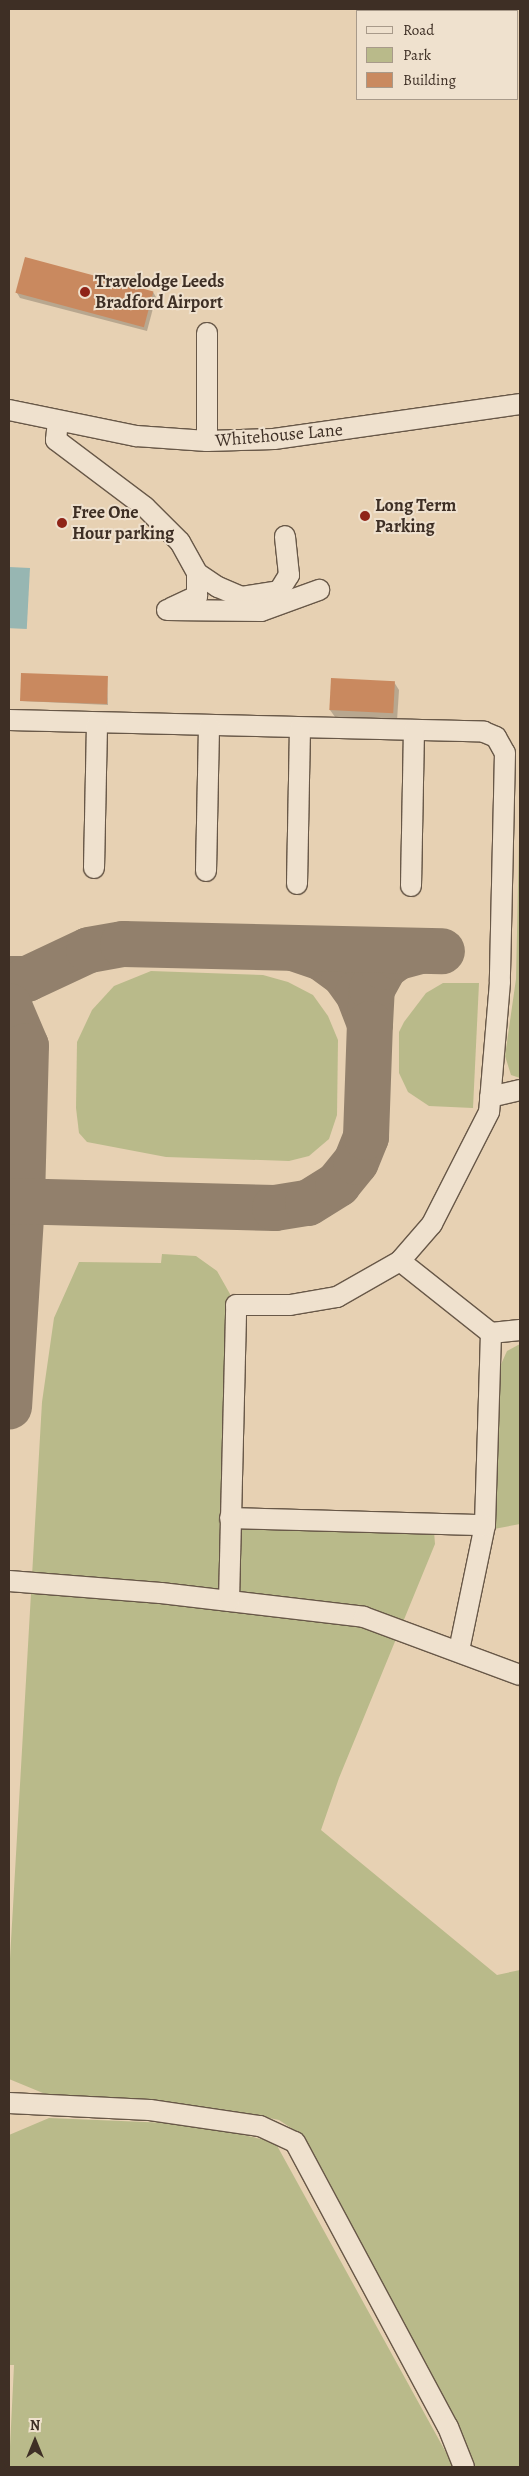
<!DOCTYPE html>
<html>
<head>
<meta charset="utf-8">
<style>
	body { margin:0 }
	#map { position:relative; width:529px; height:2476px; overflow:hidden; background:#e7d1b3; font-family:Alegreya,serif }
	div>[style] { position:absolute }
	[style*='--x'] { left:calc(var(--x)*1px); top:calc(var(--y)*1px); width:calc(var(--w)*1px); rotate:calc(var(--a)*1deg) }
	.green>* { inset:0; background:#b9ba8a }
	.water>* { inset:0; background:#97b6b2; transform-origin:0 0 }
	.shadow>* { inset:0; background:#0003 }
	.taxiway>* { height:46px; margin:-23px; padding:0 23px; transform-origin:23px; border-radius:23px; background:#92806c }
	.building>* { inset:0; background:#c9895f; transform-origin:0 0 }
	.roads { filter:drop-shadow(1px 0 #685848) drop-shadow(-1px 0 #685848) drop-shadow(0 1px #685848) drop-shadow(0 -1px #685848) }
	.minor>* { height:20px; margin:-10px; padding:0 10px; transform-origin:10px; border-radius:10px; background:#efe1ce }
	.dots>* { width:14px; height:14px; translate:-50% -50%; box-sizing:border-box; border:2px solid #efe1ce; border-radius:50% }
	span { translate:-50% -50%; white-space:nowrap; text-align:center; line-height:1.15; -webkit-text-stroke:4px #efe1ce; paint-order:stroke }
	.poi-label { font-size:18px; color:#3e2f25; font-weight:700 }
	.left { translate:0 -50%; text-align:left }
	.street-label { font-size:18px; color:#3e2f25 }
	.frame { position:absolute; inset:0; border:10px solid #3e2f25; pointer-events:none }
	.legend { position:absolute; left:356px; top:10px; width:162px; height:90px; box-sizing:border-box; background:#efe1ce; border:1px solid #a89a8a; margin:0; padding:6px 9px; list-style:none; font-size:15px; color:#3e2f25 }
	.legend li { display:flex; align-items:center; gap:10px; height:25px }
	.legend b { width:25px; border:1px solid #a89a8a }
	.north { position:absolute; left:10px; top:2416px; width:50px; height:50px; -webkit-text-stroke:4px #efe1ce; paint-order:stroke; rotate:0deg; font-size:14px; font-weight:700; line-height:20px; text-align:center; color:#3e2f25 }
	.north::after { content:''; display:block; margin:auto; width:18px; height:22px; background:#3e2f25; clip-path:polygon(50% 0,100% 100%,50% 72%,0 100%) }
</style>
</head>
<body>
<div id="map">
	<div class="green">
		<div style="clip-path:polygon(520px 791px,520px 1078px,511px 1075px,505px 1056px,516px 979px)"></div>
		<div style="clip-path:polygon(151px 971px,263px 975px,288px 982px,313px 995px,328px 1016px,338px 1040px,337px 1115px,329px 1139px,309px 1156px,289px 1161px,166px 1157px,87px 1142px,79px 1133px,76px 1108px,77px 1042px,92px 1010px,114px 986px)"></div>
		<div style="clip-path:polygon(443px 983px,479px 983px,473px 1108px,429px 1106px,408px 1092px,399px 1073px,399px 1032px,404px 1022px,426px 993px)"></div>
		<div style="clip-path:polygon(162px 1254px,196px 1256px,217px 1271px,230px 1294px,223px 1524px,434px 1531px,435px 1544px,339px 1778px,321px 1830px,497px 1975px,520px 1970px,520px 2467px,472px 2467px,451px 2414px,326px 2176px,300px 2134px,279px 2120px,238px 2112px,178px 2104px,55px 2098px,9px 2079px,9px 1976px,42px 1402px,54px 1318px,79px 1262px,161px 1263px)"></div>
		<div style="clip-path:polygon(520px 1344px,520px 1524px,494px 1529px,498px 1371px,507px 1351px)"></div>
		<div style="clip-path:polygon(49px 2118px,193px 2124px,275px 2142px,454px 2467px,9px 2467px,14px 2365px,9px 2365px,9px 2135px)"></div>
	</div>
	<div class="water">
		<div style="left:9px;top:567px;width:21px;height:61px;rotate:3deg"></div>
	</div>
	<div class="shadow">
		<div style="clip-path:polygon(153px 292px,156px 297px,147px 331px,20px 298px,17px 293px)"></div>
		<div style="clip-path:polygon(107px 677px,108px 705px,22px 701px)"></div>
		<div style="clip-path:polygon(394px 682px,399px 690px,397px 721px,335px 717px,330px 710px)"></div>
	</div>
	<div class="taxiway">
		<div style="--x:296;--y:949;--w:28;--a:19"></div>
		<div style="--x:322;--y:958;--w:27;--a:36"></div>
		<div style="--x:344;--y:974;--w:24;--a:54"></div>
		<div style="--x:358;--y:993;--w:33;--a:69"></div>
		<div style="--x:370;--y:1024;--w:35;--a:-87"></div>
		<div style="--x:372;--y:989;--w:25;--a:-61"></div>
		<div style="--x:384;--y:967;--w:17;--a:-36"></div>
		<div style="--x:398;--y:957;--w:23;--a:-15"></div>
		<div style="--x:9;--y:979;--w:18;--a:0"></div>
		<div style="--x:27;--y:979;--w:68;--a:-25.1"></div>
		<div style="--x:89;--y:950;--w:35;--a:-10"></div>
		<div style="--x:123;--y:944;--w:319;--a:1.3"></div>
		<div style="--x:9;--y:1006;--w:43;--a:67"></div>
		<div style="--x:26;--y:1046;--w:155;--a:91.5"></div>
		<div style="--x:22;--y:1201;--w:206;--a:93.6"></div>
		<div style="--x:9;--y:1201;--w:266;--a:1.5"></div>
		<div style="--x:275;--y:1208;--w:33;--a:-9"></div>
		<div style="--x:308;--y:1203;--w:36;--a:-32"></div>
		<div style="--x:338;--y:1184;--w:28;--a:-51"></div>
		<div style="--x:356;--y:1162;--w:27;--a:-68"></div>
		<div style="--x:366;--y:1137;--w:113;--a:-88"></div>
	</div>
	<div class="building">
		<div style="left:25px;top:257px;width:133px;height:37px;rotate:15deg"></div>
		<div style="left:21px;top:673px;width:87px;height:28px;rotate:2deg"></div>
		<div style="left:331px;top:678px;width:64px;height:32px;rotate:3deg"></div>
	</div>
	<div class="roads">
		<div class="minor">
			<div style="--x:207;--y:333;--w:108;--a:90"></div>
			<div style="--x:9;--y:410;--w:130;--a:11.6"></div>
			<div style="--x:136;--y:436;--w:71;--a:4"></div>
			<div style="--x:207;--y:441;--w:67;--a:-1.7"></div>
			<div style="--x:274;--y:439;--w:248;--a:-8.1"></div>
			<div style="--x:58;--y:421;--w:19;--a:96"></div>
			<div style="--x:56;--y:440;--w:111;--a:37"></div>
			<div style="--x:145;--y:507;--w:49;--a:45"></div>
			<div style="--x:180;--y:542;--w:35;--a:61"></div>
			<div style="--x:197;--y:573;--w:25;--a:34"></div>
			<div style="--x:218;--y:587;--w:26;--a:23"></div>
			<div style="--x:242;--y:597;--w:37;--a:-9"></div>
			<div style="--x:279;--y:591;--w:19;--a:-58"></div>
			<div style="--x:289;--y:575;--w:39;--a:-96"></div>
			<div style="--x:171;--y:608;--w:29;--a:-25"></div>
			<div style="--x:197;--y:596;--w:23;--a:-90"></div>
			<div style="--x:167;--y:610;--w:94;--a:0.6"></div>
			<div style="--x:261;--y:611;--w:62;--a:-19.9"></div>
			<div style="--x:9;--y:720;--w:475;--a:1.4"></div>
			<div style="--x:484;--y:732;--w:13;--a:23"></div>
			<div style="--x:496;--y:737;--w:18;--a:61"></div>
			<div style="--x:505;--y:753;--w:229;--a:91.3"></div>
			<div style="--x:500;--y:982;--w:130;--a:94.8"></div>
			<div style="--x:489;--y:1112;--w:126;--a:117"></div>
			<div style="--x:432;--y:1224;--w:49;--a:130.9"></div>
			<div style="--x:400;--y:1261;--w:116;--a:38.4"></div>
			<div style="--x:491;--y:1333;--w:192;--a:91.8"></div>
			<div style="--x:485;--y:1525;--w:128;--a:101.7"></div>
			<div style="--x:94;--y:868;--w:145;--a:-88.8"></div>
			<div style="--x:206;--y:871;--w:145;--a:-88.8"></div>
			<div style="--x:297;--y:884;--w:156;--a:-88.9"></div>
			<div style="--x:411;--y:886;--w:156;--a:-88.9"></div>
			<div style="--x:490;--y:1097;--w:31;--a:-13"></div>
			<div style="--x:491;--y:1333;--w:29;--a:-6"></div>
			<div style="--x:230;--y:1518;--w:255;--a:1.6"></div>
			<div style="--x:9;--y:1581;--w:152;--a:4.5"></div>
			<div style="--x:161;--y:1593;--w:204;--a:6.7"></div>
			<div style="--x:364;--y:1617;--w:166;--a:20.4"></div>
			<div style="--x:229;--y:1601;--w:296;--a:-88.6"></div>
			<div style="--x:236;--y:1305;--w:54;--a:0"></div>
			<div style="--x:290;--y:1305;--w:48;--a:-9.7"></div>
			<div style="--x:337;--y:1297;--w:73;--a:-29.7"></div>
			<div style="--x:9;--y:2103;--w:141;--a:2.8"></div>
			<div style="--x:150;--y:2110;--w:111;--a:8.3"></div>
			<div style="--x:260;--y:2126;--w:38;--a:25"></div>
			<div style="--x:295;--y:2142;--w:323;--a:61.8"></div>
			<div style="--x:448;--y:2427;--w:43;--a:68.2"></div>
		</div>
	</div>
	<div class="dots">
		<div style="left:85px;top:292px;background:#8f2418"></div>
		<div style="left:365px;top:516px;background:#8f2418"></div>
		<div style="left:62px;top:523px;background:#8f2418"></div>
	</div>
	<div class="poi-label">
		<span class="left" style="left:95px;top:292px">Travelodge Leeds<br>Bradford Airport</span>
		<span class="left" style="left:375px;top:516px">Long Term<br>Parking</span>
		<span class="left" style="left:72px;top:523px">Free One<br>Hour parking</span>
	</div>
	<div class="street-label">
		<span style="left:279px;top:435px;rotate:-5deg">Whitehouse Lane</span>
	</div>
	<div class="frame"></div>
	<ul class="legend">
	<li><b style="height:6px;background:#efe1ce"></b>Road</li>
	<li><b style="height:14px;background:#b9ba8a"></b>Park</li>
	<li><b style="height:14px;background:#c9895f"></b>Building</li>
	</ul>
	<div class="north">N</div>
</div>
</body>
</html>
